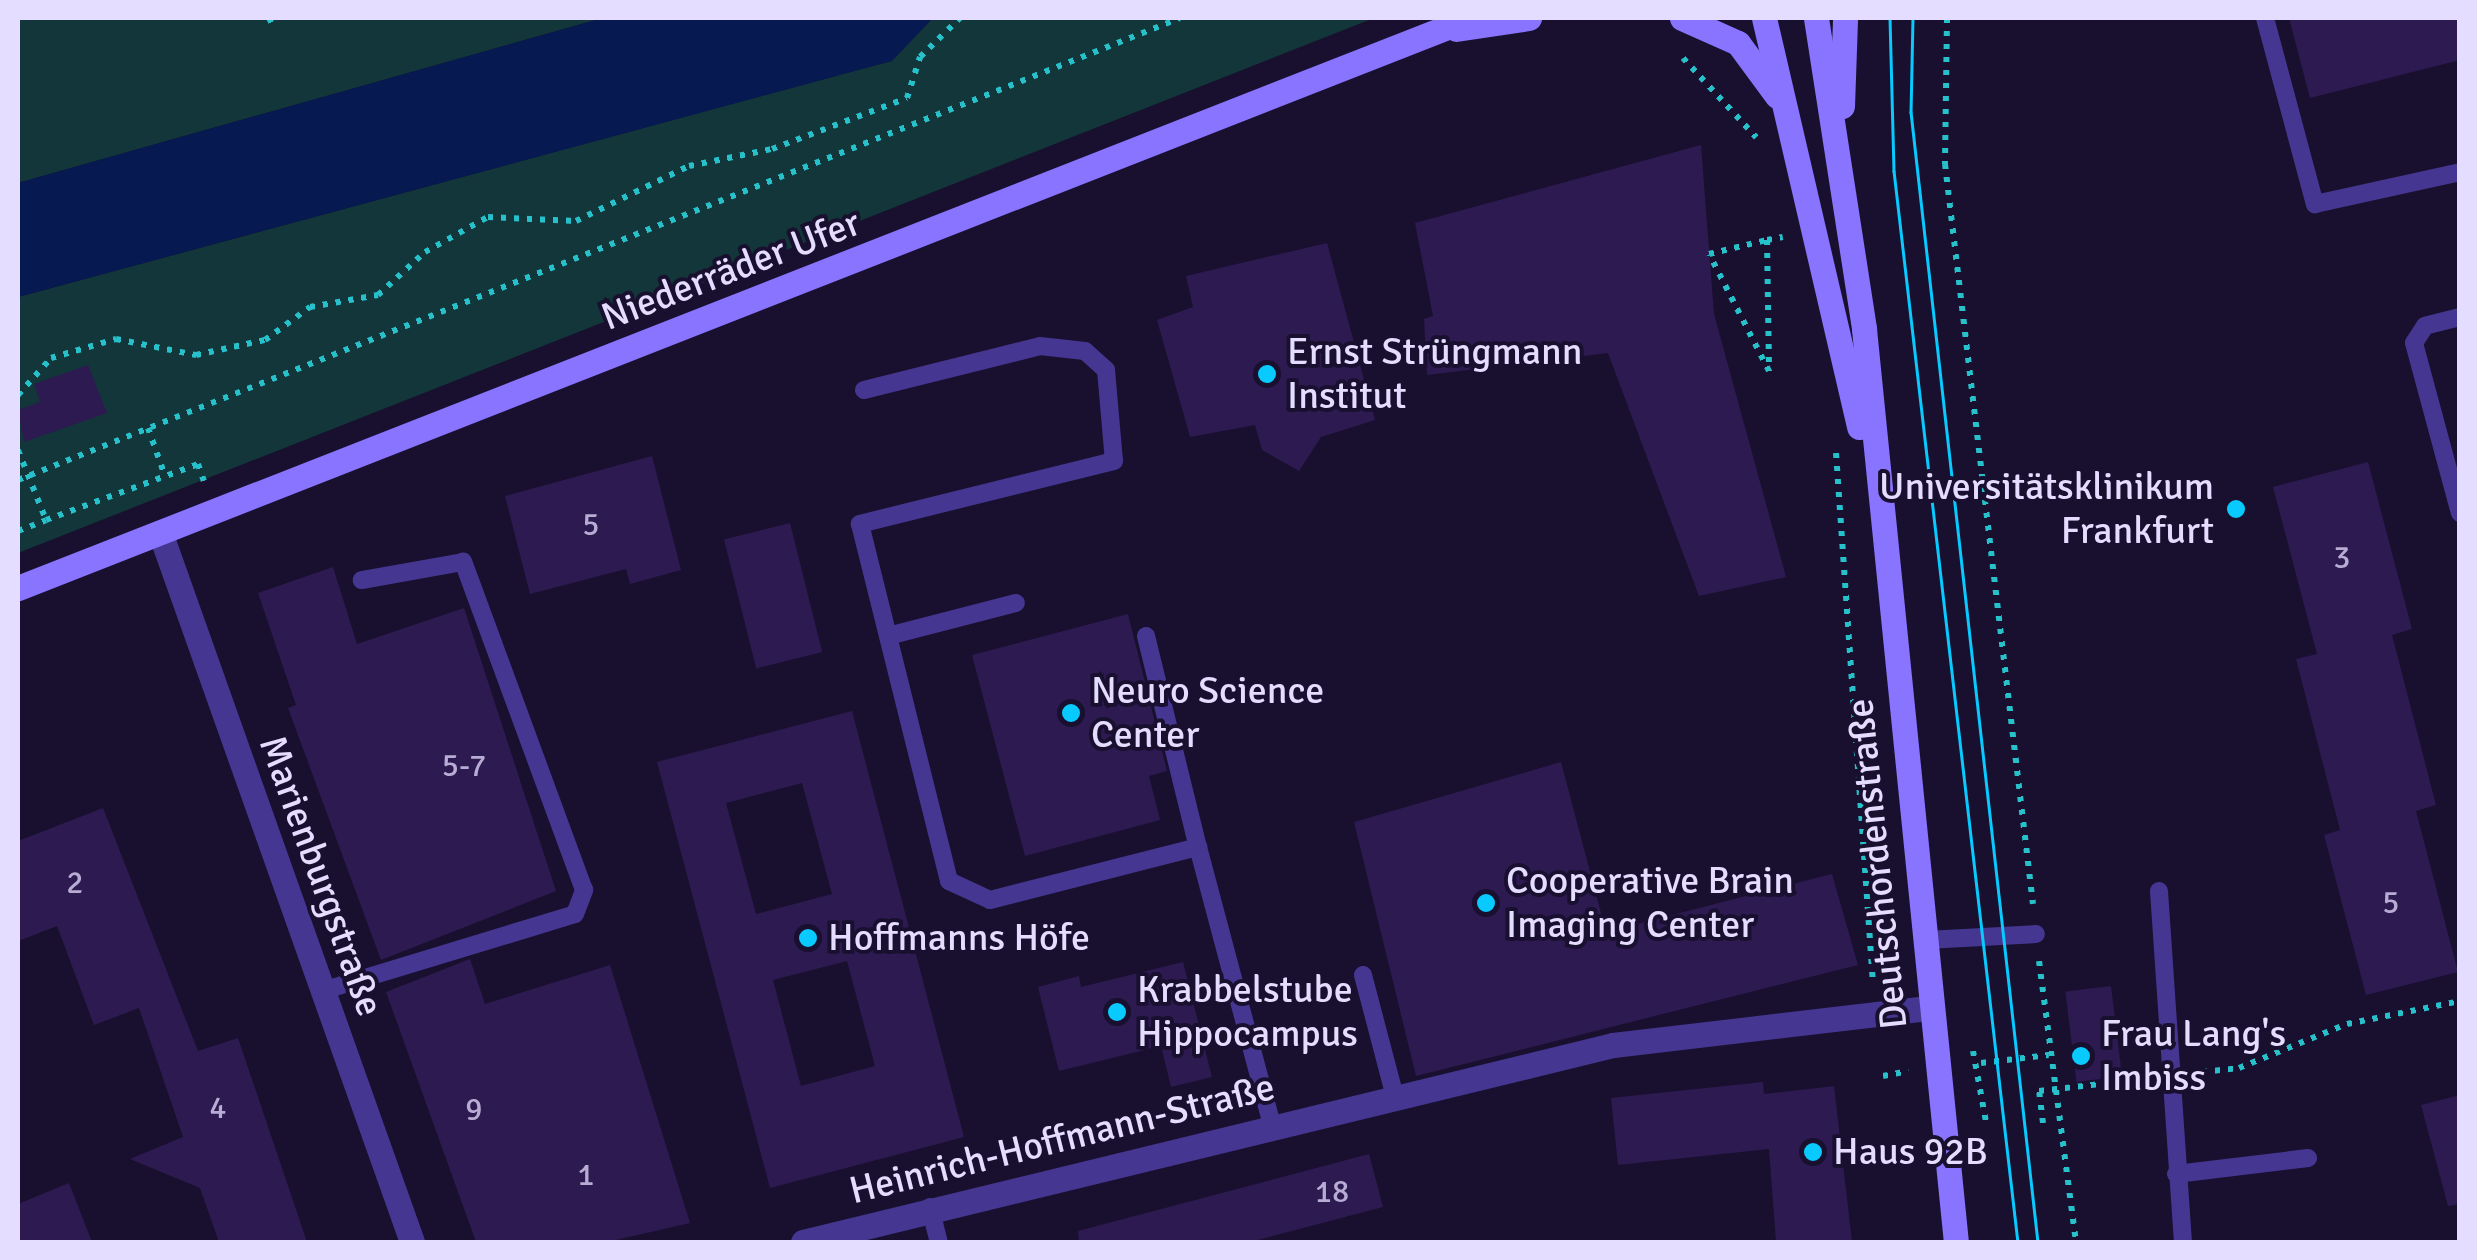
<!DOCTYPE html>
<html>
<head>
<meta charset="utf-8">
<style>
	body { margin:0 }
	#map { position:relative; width:2477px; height:1260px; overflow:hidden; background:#19102f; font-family:Signika,sans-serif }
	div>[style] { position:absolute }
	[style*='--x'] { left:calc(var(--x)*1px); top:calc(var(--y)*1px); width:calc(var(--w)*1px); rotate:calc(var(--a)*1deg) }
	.green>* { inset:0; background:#123639 }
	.water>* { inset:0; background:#061951 }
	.building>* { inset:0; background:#2c1a51; transform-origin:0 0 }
	.path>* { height:6px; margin-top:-3px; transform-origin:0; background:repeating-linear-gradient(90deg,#26c1ca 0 5px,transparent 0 13px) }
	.lane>* { height:18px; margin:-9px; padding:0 9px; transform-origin:9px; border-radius:9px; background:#453791 }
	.street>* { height:25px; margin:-12.5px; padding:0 12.5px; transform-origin:12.5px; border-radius:12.5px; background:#453791 }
	.secondary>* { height:25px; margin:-12.5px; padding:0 12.5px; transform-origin:12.5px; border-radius:12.5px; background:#8874ff }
	.tram>* { height:2.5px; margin:-1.25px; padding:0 1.25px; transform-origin:1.25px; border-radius:1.25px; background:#09caff }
	.dots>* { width:28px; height:28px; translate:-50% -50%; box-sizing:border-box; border:5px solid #19102f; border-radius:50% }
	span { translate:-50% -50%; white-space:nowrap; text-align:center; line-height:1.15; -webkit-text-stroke:8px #19102f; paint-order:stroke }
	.number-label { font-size:32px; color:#b7acd4 }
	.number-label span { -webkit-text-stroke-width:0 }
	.street-label { font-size:38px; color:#e5ddff }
	.poi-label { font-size:38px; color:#e5ddff }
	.left { translate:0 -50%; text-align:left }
	.right { translate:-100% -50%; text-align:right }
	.frame { position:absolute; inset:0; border:20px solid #e5ddff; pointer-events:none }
</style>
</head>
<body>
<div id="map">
	<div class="green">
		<div style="clip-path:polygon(18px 18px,603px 18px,18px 183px)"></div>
		<div style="clip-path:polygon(933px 18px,1374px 18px,18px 553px,18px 297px,891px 61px)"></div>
	</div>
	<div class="water">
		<div style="clip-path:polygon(603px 18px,933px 18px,892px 61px,18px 297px,18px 183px)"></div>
	</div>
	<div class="building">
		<div style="clip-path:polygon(2289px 18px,2460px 18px,2460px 60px,2310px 98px)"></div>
		<div style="clip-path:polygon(1701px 145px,1714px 314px,1786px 577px,1699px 596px,1608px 353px,1427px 375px,1424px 319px,1433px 316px,1415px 223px)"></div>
		<div style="clip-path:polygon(1327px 243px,1375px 420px,1321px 437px,1299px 471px,1262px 450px,1255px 425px,1190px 437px,1157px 320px,1193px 307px,1186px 276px)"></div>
		<div style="clip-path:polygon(88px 365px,107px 413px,24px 442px,18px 410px,40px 402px,34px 384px)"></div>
		<div style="clip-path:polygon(652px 456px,681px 570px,630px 584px,626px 569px,530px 594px,505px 496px)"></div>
		<div style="clip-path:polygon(2368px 462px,2412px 629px,2392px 635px,2436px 805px,2416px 811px,2458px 972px,2366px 995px,2324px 835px,2340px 830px,2296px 659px,2317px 654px,2273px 487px)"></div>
		<div style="left:790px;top:523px;width:133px;height:68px;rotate:76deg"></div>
		<div style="clip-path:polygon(333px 567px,357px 644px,464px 608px,556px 891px,381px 960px,288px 708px,296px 705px,258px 593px)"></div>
		<div style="clip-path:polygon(1128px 614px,1167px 771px,1149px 776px,1160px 820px,1025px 856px,972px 655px)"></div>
		<div style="clip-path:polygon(evenodd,852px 711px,964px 1137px,770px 1188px,657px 762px,852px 711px,802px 783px,832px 894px,756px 914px,726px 803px,802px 783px,852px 711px,847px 961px,875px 1066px,801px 1086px,773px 980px,847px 961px)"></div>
		<div style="clip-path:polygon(1561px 762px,1606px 932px,1832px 874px,1858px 965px,1416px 1076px,1354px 822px)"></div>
		<div style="clip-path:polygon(103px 808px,198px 1051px,238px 1038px,307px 1242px,219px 1242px,200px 1188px,130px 1159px,183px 1137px,139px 1008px,94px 1025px,57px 926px,18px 941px,18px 841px)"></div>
		<div style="clip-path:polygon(470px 959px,485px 1004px,610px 965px,690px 1223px,607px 1242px,476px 1242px,386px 992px)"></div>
		<div style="clip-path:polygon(1183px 962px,1212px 1077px,1171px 1087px,1161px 1046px,1059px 1071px,1038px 987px,1079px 976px,1081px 987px)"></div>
		<div style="left:2111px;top:986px;width:91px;height:46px;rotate:83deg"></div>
		<div style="clip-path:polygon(1763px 1082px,1764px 1094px,1834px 1086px,1852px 1242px,1776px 1242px,1769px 1149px,1618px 1165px,1611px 1098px)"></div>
		<div style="clip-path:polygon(2460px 1095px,2460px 1204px,2448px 1206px,2421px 1105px)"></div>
		<div style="clip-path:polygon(1369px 1154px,1383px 1207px,1250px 1242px,1079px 1242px,1078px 1231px)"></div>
		<div style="clip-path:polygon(69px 1183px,92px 1242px,18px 1242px,18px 1204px)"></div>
	</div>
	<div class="path">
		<div style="--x:269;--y:18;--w:7;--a:63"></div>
		<div style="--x:1947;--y:18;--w:146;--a:90.8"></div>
		<div style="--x:1945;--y:164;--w:745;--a:83.22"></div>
		<div style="--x:1683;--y:58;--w:108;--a:47.3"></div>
		<div style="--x:1767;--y:240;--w:131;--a:89.1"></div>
		<div style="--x:1769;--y:371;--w:131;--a:-117.1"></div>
		<div style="--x:1709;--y:254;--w:60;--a:-13.6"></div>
		<div style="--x:1767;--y:240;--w:16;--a:-11"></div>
		<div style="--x:18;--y:395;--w:50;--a:-48.3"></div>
		<div style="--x:51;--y:358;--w:68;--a:-16.3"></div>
		<div style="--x:116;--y:339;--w:82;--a:11.3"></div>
		<div style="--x:196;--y:355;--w:71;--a:-12.3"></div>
		<div style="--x:265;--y:340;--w:56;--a:-36.3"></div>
		<div style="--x:310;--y:307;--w:69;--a:-10"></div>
		<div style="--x:378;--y:295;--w:64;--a:-42.5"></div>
		<div style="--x:425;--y:252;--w:72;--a:-29.1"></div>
		<div style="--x:488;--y:217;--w:88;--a:2.6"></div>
		<div style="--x:576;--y:221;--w:126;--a:-26"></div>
		<div style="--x:689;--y:166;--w:85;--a:-11.6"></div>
		<div style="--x:772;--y:149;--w:144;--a:-20.7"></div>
		<div style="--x:907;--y:98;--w:43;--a:-72.4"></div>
		<div style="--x:920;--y:57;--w:56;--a:-44.3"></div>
		<div style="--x:148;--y:428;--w:51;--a:70.5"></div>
		<div style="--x:18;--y:450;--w:75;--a:68.2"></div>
		<div style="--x:46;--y:520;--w:162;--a:-20.2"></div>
		<div style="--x:198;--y:464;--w:18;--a:71"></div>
		<div style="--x:1836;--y:453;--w:532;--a:86.01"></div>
		<div style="--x:18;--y:480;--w:1250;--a:-21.68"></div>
		<div style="--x:18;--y:531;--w:30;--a:-21"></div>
		<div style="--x:2039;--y:961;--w:283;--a:82.5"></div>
		<div style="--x:1973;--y:1051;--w:77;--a:79.6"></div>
		<div style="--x:1981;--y:1063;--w:68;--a:-6.7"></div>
		<div style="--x:2202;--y:1072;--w:37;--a:-6"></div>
		<div style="--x:2239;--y:1068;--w:117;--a:-22.2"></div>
		<div style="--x:2347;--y:1024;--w:115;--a:-11.5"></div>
		<div style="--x:1883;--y:1076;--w:26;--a:-11"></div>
		<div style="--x:2043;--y:1123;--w:32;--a:-97"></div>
		<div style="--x:2039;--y:1091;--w:107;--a:-6.5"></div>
	</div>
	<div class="lane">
		<div style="--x:2265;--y:18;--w:193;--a:75"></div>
		<div style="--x:2315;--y:204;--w:148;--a:-12.4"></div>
		<div style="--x:2460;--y:317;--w:36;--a:166"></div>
		<div style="--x:2425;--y:326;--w:20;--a:123"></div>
		<div style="--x:2414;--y:343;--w:176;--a:74.9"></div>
		<div style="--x:864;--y:390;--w:181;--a:-14"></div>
		<div style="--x:1040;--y:346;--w:45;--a:6.3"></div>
		<div style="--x:1085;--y:351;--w:28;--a:42"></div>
		<div style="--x:1106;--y:370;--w:91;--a:85"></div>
		<div style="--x:1114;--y:461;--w:262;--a:166.1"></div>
		<div style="--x:860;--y:524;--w:368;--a:76"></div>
		<div style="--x:949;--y:881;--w:45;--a:24.9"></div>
		<div style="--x:990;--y:900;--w:215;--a:-14.3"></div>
		<div style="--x:1198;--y:847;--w:289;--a:75.1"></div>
		<div style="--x:888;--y:636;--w:132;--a:-14.5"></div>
		<div style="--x:1146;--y:636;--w:217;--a:76.2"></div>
		<div style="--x:2159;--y:891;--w:352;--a:86.1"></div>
		<div style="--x:1926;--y:940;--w:110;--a:-3.1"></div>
		<div style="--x:1363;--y:975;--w:126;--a:75.3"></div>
		<div style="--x:322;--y:991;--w:264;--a:-16.9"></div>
		<div style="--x:575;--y:914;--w:26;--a:-69"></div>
		<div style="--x:584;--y:890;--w:350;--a:-110.2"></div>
		<div style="--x:463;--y:562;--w:103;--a:169.9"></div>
		<div style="--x:2176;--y:1174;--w:133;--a:-6.9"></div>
		<div style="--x:930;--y:1207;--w:36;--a:76"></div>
	</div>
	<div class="street">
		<div style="--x:161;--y:535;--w:750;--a:70.45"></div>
		<div style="--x:803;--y:1242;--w:834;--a:-13.67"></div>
		<div style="--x:1613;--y:1045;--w:319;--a:-6.7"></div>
	</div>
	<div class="secondary">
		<div style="--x:1682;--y:18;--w:61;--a:24.1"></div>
		<div style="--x:1738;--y:43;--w:66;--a:53.7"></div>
		<div style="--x:1764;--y:18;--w:420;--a:76.9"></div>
		<div style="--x:1816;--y:18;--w:315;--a:81.2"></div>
		<div style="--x:1864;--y:329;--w:918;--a:84.25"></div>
		<div style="--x:1456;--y:29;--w:74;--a:-8.6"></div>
		<div style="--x:1842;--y:106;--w:88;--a:-88"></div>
		<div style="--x:18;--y:588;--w:1560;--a:-21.43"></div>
	</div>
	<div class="tram">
		<div style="--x:1890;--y:18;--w:153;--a:88.5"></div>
		<div style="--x:1894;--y:171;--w:1078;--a:83.4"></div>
		<div style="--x:1913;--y:18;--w:94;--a:91.2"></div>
		<div style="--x:1911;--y:112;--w:1137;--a:83.59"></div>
	</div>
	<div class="dots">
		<div style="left:1267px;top:374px;background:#09caff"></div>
		<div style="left:2236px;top:509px;background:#09caff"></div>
		<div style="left:1071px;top:713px;background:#09caff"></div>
		<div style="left:1486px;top:903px;background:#09caff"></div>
		<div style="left:808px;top:938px;background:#09caff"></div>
		<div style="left:1117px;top:1012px;background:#09caff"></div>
		<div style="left:2081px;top:1056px;background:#09caff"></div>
		<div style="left:1813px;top:1152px;background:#09caff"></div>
	</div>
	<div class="number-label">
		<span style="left:591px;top:525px">5</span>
		<span style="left:2342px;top:558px">3</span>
		<span style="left:464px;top:766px">5-7</span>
		<span style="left:75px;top:883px">2</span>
		<span style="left:2391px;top:903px">5</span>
		<span style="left:218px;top:1108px">4</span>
		<span style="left:474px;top:1110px">9</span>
		<span style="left:586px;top:1175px">1</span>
		<span style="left:1332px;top:1192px">18</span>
	</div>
	<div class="street-label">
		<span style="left:731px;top:270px;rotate:-21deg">Niederräder Ufer</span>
		<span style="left:1877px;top:864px;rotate:-96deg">Deutschordenstraße</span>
		<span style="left:321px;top:876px;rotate:70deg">Marienburgstraße</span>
		<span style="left:1062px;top:1139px;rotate:-14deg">Heinrich-Hoffmann-Straße</span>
	</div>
	<div class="poi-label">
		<span class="left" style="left:1287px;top:374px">Ernst Strüngmann<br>Institut</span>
		<span class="right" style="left:2214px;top:509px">Universitätsklinikum<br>Frankfurt</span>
		<span class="left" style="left:1091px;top:713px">Neuro Science<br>Center</span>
		<span class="left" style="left:1506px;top:903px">Cooperative Brain<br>Imaging Center</span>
		<span class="left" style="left:828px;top:938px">Hoffmanns Höfe</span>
		<span class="left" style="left:1137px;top:1012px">Krabbelstube<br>Hippocampus</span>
		<span class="left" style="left:2101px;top:1056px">Frau Lang's<br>Imbiss</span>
		<span class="left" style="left:1833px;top:1152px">Haus 92B</span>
	</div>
	<div class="frame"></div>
</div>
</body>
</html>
